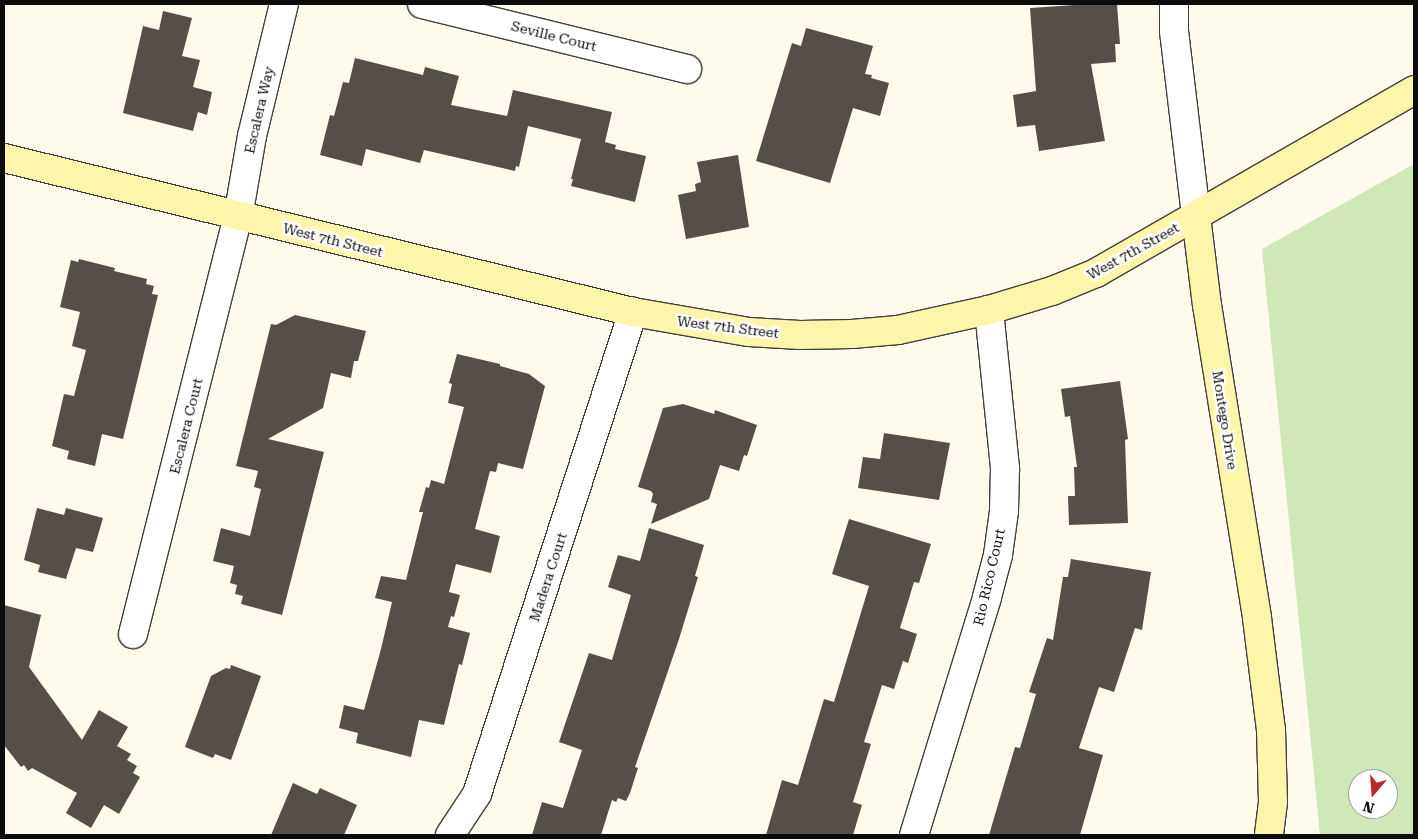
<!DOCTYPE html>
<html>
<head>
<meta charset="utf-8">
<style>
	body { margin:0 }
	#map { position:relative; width:1418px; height:839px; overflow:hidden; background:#fffbec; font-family:"Roboto Serif",serif }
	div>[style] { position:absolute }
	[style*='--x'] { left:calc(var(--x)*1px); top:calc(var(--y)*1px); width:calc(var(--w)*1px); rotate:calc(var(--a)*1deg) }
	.green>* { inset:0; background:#d0e8b7 }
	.building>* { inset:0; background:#554e49 }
	.roads { filter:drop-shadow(1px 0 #3f3f3f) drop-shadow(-1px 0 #3f3f3f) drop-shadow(0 1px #3f3f3f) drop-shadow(0 -1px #3f3f3f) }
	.street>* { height:28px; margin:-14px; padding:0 14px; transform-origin:14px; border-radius:14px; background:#fff }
	.secondary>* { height:28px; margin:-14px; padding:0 14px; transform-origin:14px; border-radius:14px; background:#fdf5a9 }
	span { translate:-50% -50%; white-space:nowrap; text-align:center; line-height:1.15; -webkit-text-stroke:5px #fff; paint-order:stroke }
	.street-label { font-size:14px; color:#0c0c0c }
	.frame { position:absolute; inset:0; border:5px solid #0c0c0c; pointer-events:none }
	.north { position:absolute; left:1348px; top:769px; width:50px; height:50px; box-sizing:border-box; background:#fff; border:1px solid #9e9e9e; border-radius:50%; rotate:198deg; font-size:14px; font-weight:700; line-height:20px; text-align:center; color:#0c0c0c }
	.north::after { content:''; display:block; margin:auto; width:18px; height:22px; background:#b9282c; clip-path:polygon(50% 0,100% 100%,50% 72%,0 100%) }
</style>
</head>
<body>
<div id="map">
	<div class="green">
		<div style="clip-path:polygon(evenodd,1414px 164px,1414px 835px,1320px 835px,1262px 249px,1414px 164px,1358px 779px,1388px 779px,1388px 809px,1358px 809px,1358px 779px)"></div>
	</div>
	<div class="building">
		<div style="clip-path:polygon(1089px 4px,1117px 4px,1120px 44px,1115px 44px,1116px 62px,1091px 64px,1105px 141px,1039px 151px,1035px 125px,1017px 127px,1013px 95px,1036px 91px,1030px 8px)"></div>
		<div style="clip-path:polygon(163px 11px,192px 18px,182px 56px,200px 60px,193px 87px,212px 92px,207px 115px,198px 112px,193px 131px,123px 113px,143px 26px,159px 30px)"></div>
		<div style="clip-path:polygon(806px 28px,873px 46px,865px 74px,872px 75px,871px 78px,889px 83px,880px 116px,853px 108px,830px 183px,756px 161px,792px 43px,801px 46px)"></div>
		<div style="clip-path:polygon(355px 58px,423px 75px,425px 67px,459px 76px,451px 105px,507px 116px,513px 90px,612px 112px,605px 142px,616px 145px,615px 149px,646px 156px,635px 202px,571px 186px,573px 179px,571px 179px,581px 139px,528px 126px,519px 167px,516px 166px,515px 171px,424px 150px,420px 163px,366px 149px,362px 166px,320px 155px,330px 115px,334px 116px,343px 82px,349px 83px)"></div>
		<div style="clip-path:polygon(738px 155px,749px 227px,686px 239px,678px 195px,696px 191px,695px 184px,701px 182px,697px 162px)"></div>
		<div style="clip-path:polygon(79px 259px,115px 268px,114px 271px,147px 279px,146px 284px,154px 286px,152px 294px,158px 295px,123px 439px,102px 434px,95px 466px,67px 459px,69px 451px,52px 446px,64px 394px,74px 396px,86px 350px,72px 346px,80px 312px,60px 307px,71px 260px,78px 262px)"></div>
		<div style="clip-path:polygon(295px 315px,366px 331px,358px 361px,354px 361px,351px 378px,331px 373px,323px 408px,268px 439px,324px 452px,282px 615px,241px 604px,243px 596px,235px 594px,237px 585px,230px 583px,234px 566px,213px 561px,221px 528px,250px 536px,261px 489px,254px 487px,258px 471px,236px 466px,271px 324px,276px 325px)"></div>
		<div style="clip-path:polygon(457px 354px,500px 364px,500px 366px,529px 374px,545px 386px,523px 469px,498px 463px,496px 472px,490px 471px,475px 529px,500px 536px,491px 573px,456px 564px,449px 592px,460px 595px,454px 617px,451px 616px,448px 627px,470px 633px,462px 665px,459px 664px,444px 725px,419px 720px,411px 757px,356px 743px,358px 733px,339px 728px,344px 705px,364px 710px,381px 649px,392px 602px,375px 598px,381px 576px,406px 580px,423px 512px,419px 512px,426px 487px,429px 488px,431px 480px,444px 484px,464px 407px,448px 403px,452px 384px,449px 383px)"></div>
		<div style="clip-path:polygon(1120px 381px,1128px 439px,1125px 440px,1128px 523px,1069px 525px,1068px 496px,1075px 496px,1074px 467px,1077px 467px,1070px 416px,1065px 417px,1061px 389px)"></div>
		<div style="clip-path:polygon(683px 404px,714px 414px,715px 410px,757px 425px,747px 456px,744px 455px,739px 471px,720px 465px,709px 499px,651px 524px,657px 504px,651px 502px,653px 494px,651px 491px,638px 487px,663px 408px)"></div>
		<div style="clip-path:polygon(884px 433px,950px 443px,939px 500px,858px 488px,863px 457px,880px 459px)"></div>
		<div style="clip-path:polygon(37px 508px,64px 515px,66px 508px,103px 518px,93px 552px,76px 548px,66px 579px,38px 572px,40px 565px,24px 560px)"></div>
		<div style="clip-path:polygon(849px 519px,931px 544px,919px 583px,914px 582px,900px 628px,917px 634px,908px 663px,903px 661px,894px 689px,882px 685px,864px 742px,871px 744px,853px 802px,862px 805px,853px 835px,766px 835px,782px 780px,798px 785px,824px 699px,834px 702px,869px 586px,832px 574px)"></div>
		<div style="clip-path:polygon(649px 528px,704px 545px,695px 576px,698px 577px,679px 639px,635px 767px,638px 768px,630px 793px,626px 801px,618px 798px,616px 802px,612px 800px,601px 835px,532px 835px,542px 802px,563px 808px,582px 750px,559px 742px,589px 653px,612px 660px,631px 595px,608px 587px,618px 555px,640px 561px)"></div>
		<div style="clip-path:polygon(1071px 559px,1151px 572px,1142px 630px,1135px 628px,1114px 692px,1099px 687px,1079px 748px,1103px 755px,1080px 835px,989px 835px,1015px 747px,1020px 748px,1036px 694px,1029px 692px,1047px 638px,1053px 640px,1063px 577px,1068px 577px)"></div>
		<div style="clip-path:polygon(4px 605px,41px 615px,29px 667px,82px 740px,99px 710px,128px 727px,117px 746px,131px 754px,127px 760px,137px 766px,133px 773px,140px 777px,119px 814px,104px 805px,91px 828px,66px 813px,77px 793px,32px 768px,28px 771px,24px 765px,21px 767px,4px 745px)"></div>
		<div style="clip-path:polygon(231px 665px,261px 676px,231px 760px,215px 754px,213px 758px,185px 747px,211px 676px,226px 668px,230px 669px)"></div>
		<div style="clip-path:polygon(293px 783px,317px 794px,320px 788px,357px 805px,344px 835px,271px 835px)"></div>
	</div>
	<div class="roads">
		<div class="street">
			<div style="--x:422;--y:4;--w:273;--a:13.8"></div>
			<div style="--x:1174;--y:4;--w:27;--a:90"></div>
			<div style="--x:1174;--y:31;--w:186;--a:83.2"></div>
			<div style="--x:133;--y:634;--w:430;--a:-75.9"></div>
			<div style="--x:238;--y:217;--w:82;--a:-80.2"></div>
			<div style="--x:252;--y:136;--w:136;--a:-76.4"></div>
			<div style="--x:450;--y:835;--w:49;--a:-56.6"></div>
			<div style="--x:477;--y:794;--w:507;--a:-72.07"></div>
			<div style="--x:914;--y:835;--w:249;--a:-72.9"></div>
			<div style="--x:987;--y:597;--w:43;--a:-75.3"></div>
			<div style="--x:998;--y:555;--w:44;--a:-82.2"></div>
			<div style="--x:1004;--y:511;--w:43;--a:-88.7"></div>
			<div style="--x:1005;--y:468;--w:159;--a:-95.8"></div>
		</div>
		<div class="secondary">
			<div style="--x:4;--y:158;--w:648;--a:13.76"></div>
			<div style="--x:633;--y:312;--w:118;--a:9.8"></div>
			<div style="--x:749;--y:332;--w:51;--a:3.4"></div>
			<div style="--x:800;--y:335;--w:52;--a:-1.1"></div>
			<div style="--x:852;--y:334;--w:46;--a:-5"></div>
			<div style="--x:898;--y:330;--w:93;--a:-12.4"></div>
			<div style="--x:989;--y:310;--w:66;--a:-16.8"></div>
			<div style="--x:1052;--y:291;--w:48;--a:-22.2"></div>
			<div style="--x:1096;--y:273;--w:367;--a:-29.9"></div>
			<div style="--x:1196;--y:216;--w:90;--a:83"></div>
			<div style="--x:1207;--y:305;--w:317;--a:80.9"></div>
			<div style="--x:1257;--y:618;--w:113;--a:82.9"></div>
			<div style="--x:1271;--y:730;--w:72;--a:88.4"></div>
			<div style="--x:1273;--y:802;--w:33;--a:97"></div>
		</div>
	</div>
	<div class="street-label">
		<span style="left:554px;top:36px;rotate:14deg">Seville Court</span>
		<span style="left:259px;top:110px;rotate:-77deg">Escalera Way</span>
		<span style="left:333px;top:240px;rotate:14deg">West 7th Street</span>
		<span style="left:1133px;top:251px;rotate:-29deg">West 7th Street</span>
		<span style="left:728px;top:327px;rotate:7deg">West 7th Street</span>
		<span style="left:1225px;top:420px;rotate:81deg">Montego Drive</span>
		<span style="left:186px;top:426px;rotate:-76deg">Escalera Court</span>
		<span style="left:548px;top:577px;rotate:-72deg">Madera Court</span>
		<span style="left:989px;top:577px;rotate:-77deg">Rio Rico Court</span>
	</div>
	<div class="frame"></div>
	<div class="north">N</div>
</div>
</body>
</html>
